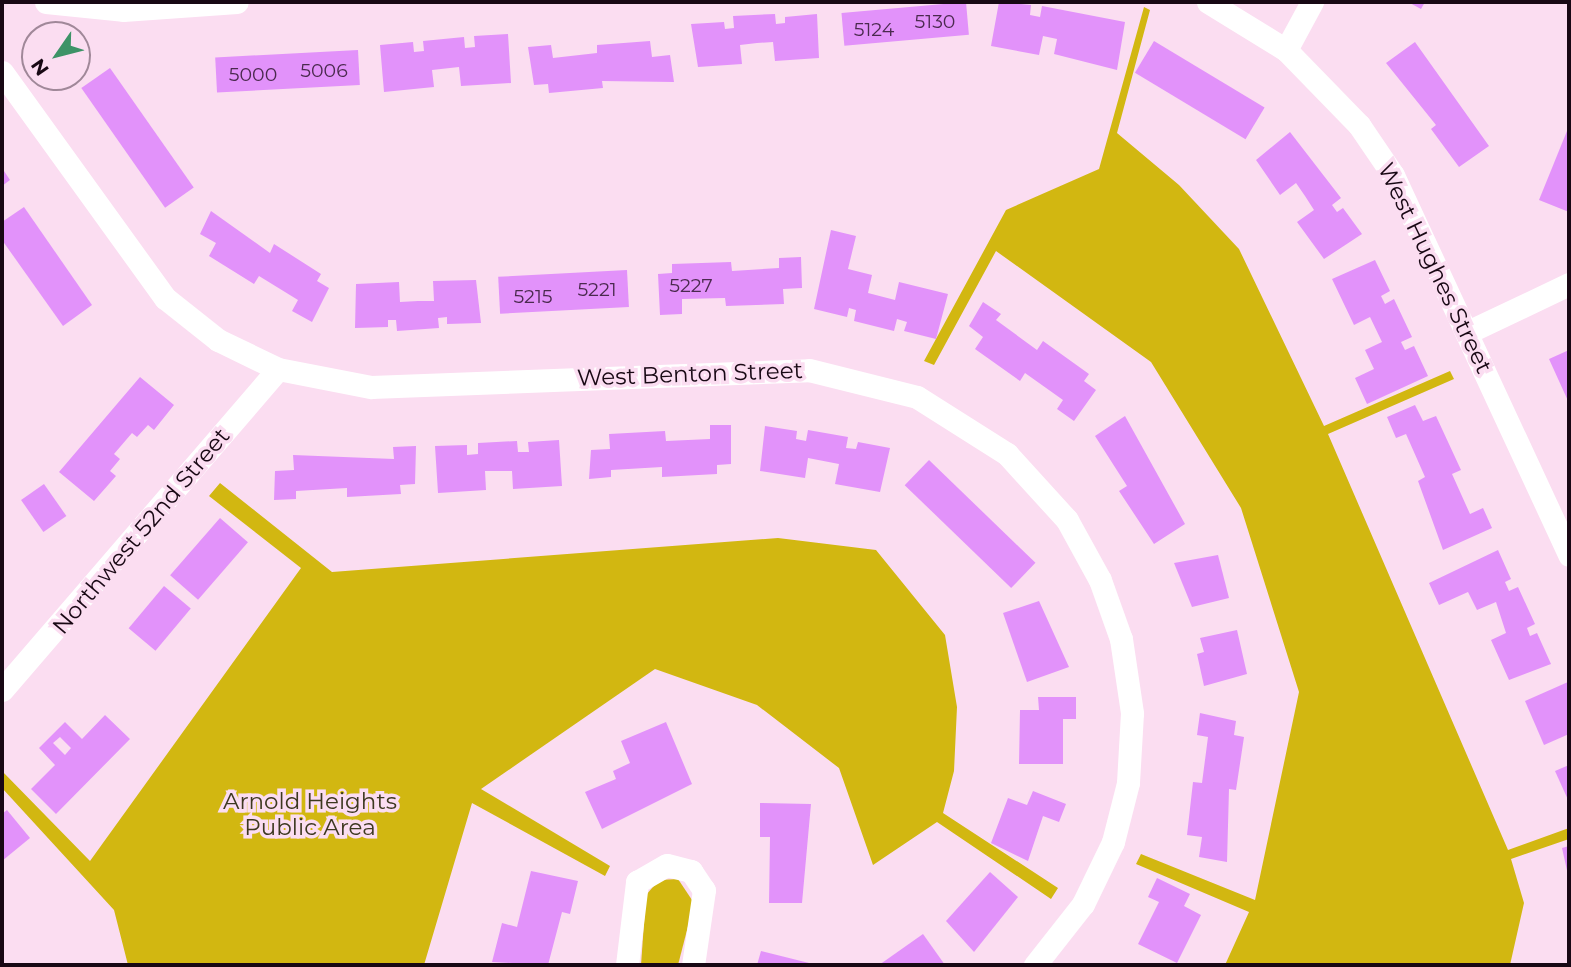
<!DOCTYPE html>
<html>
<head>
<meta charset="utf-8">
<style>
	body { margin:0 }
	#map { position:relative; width:1571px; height:967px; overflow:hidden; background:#fbddf1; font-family:Montserrat,sans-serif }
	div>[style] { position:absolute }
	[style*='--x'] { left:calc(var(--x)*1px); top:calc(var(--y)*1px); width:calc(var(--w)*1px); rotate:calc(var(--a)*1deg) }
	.green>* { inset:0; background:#d2b711 }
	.building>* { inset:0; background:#e292fa; transform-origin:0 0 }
	.street>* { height:23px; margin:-11.5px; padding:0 11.5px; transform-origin:11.5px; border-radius:11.5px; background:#fff }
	span { translate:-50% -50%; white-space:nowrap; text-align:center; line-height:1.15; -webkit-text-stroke:7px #fbddf1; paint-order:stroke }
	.number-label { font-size:19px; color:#4a2a4e }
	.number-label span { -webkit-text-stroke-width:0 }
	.street-label { font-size:23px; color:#180814 }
	.park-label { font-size:23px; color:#3d3820 }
	.frame { position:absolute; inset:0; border:4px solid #180814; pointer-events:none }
	.north { position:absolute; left:21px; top:21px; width:70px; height:70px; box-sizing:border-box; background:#fbddf1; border:2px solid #a08899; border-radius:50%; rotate:235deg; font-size:19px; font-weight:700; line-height:28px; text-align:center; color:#180814 }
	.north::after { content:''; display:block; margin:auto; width:24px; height:32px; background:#3d9367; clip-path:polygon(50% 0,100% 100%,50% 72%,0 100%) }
</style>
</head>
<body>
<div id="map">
	<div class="green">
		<div style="clip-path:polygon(1144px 7px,1150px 10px,1117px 133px,1179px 185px,1239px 249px,1324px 426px,1450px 371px,1454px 379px,1328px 434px,1508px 850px,1569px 828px,1569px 839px,1511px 859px,1524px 903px,1510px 965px,1225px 965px,1249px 912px,1136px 864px,1141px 854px,1255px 900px,1299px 692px,1241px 508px,1151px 362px,996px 251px,934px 365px,924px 361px,1006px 210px,1099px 169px)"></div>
		<div style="clip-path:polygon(220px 483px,332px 572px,778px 538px,876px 550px,945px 635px,957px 707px,954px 771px,943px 813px,1058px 888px,1051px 899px,937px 822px,873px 865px,839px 768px,757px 705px,655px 669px,481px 789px,610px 866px,605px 876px,472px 803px,424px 965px,128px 965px,114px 910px,2px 788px,2px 771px,90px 861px,301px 568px,209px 496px)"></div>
		<div style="clip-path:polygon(678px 879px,694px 903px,678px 965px,641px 965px,646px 895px,659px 880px)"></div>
	</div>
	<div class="building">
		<div style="left:966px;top:2px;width:33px;height:125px;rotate:85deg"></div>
		<div style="clip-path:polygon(999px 2px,1031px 5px,1030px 15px,1040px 17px,1042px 6px,1125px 22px,1117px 70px,1054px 54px,1057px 39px,1043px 36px,1039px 55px,991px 46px)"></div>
		<div style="clip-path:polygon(1408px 2px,1425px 2px,1421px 9px)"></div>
		<div style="clip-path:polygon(775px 14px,776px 24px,785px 23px,785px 17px,817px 14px,819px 58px,775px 61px,773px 42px,757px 43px,740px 45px,742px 64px,698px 67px,691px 24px,724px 22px,725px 29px,734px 28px,733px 16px)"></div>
		<div style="clip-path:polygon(508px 34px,511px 83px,461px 86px,459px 67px,432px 70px,434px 87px,384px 92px,380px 45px,413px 42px,414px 52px,424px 51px,423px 41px,464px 37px,465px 48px,475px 47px,474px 36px)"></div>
		<div style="clip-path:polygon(650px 41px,652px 57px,670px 55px,674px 82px,602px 81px,603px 88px,549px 93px,548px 84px,534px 85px,528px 47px,551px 45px,553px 58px,597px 53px,597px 45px)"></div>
		<div style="left:1154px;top:41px;width:129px;height:37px;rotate:31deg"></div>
		<div style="clip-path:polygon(1415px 42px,1489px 146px,1459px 167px,1431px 129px,1436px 125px,1386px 63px)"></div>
		<div style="left:358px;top:50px;width:35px;height:143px;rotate:87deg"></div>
		<div style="left:110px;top:68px;width:146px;height:35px;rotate:55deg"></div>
		<div style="clip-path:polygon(1569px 126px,1569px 212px,1539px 200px)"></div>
		<div style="clip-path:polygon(1290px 132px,1341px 198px,1332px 205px,1337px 212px,1343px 208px,1362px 234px,1324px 259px,1297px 222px,1314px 210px,1305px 196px,1296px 183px,1280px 195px,1256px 160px)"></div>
		<div style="clip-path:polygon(2px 168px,10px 180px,2px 186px)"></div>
		<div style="clip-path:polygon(24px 207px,92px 305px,63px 326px,2px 240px,2px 222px)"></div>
		<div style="clip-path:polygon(211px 211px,270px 253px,274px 244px,321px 274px,317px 281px,329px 288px,312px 322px,292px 311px,298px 300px,259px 276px,254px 284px,209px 256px,216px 243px,200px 234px)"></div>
		<div style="clip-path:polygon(831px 230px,856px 236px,848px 269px,872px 275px,868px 293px,895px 300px,899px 282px,948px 294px,936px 339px,904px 331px,907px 322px,897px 319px,894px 331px,854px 321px,856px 310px,849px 308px,847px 317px,814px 309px)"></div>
		<div style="clip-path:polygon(801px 257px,802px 288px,783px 289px,784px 304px,726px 306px,725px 298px,682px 299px,682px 314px,660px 315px,658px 274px,672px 273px,672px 264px,731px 262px,732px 271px,779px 268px,779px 258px)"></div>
		<div style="clip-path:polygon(1375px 260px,1390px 291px,1381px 296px,1385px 304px,1394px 299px,1412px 337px,1401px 342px,1405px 350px,1414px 346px,1428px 376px,1367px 404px,1355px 378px,1374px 369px,1365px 350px,1382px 342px,1370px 317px,1354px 325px,1332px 279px)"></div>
		<div style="left:627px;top:270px;width:37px;height:129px;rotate:87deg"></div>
		<div style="clip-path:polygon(476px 280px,481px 323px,447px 324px,447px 317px,438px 318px,439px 328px,397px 331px,396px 320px,388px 320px,388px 327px,355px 328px,356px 284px,399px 282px,400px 302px,418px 301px,434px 301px,433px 281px)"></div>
		<div style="clip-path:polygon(983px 302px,1001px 314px,996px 320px,1037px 350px,1043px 341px,1089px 374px,1084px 381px,1096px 390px,1074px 421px,1057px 409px,1063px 400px,1025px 373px,1020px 381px,975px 349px,983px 337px,969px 326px)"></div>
		<div style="clip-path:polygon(1569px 350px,1569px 403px,1549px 359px)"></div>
		<div style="clip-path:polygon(140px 377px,174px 405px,154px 430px,148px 425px,137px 437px,132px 433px,114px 454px,120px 459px,110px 471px,116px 476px,94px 501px,59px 472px)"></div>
		<div style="clip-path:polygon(1415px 405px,1423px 421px,1436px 416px,1461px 470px,1452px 474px,1470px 514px,1483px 508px,1492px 528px,1443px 550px,1418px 481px,1425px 477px,1406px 434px,1396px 438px,1387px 417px)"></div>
		<div style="clip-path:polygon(1125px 416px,1185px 524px,1154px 544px,1119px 491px,1127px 486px,1095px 436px)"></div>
		<div style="clip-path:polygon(710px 425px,731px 425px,731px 464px,717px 465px,717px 474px,662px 477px,662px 467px,611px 470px,611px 477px,589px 479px,591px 450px,610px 449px,609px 434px,665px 431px,666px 441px,710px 439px)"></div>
		<div style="clip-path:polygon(765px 426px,797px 431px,796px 439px,806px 441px,808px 430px,848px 437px,846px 448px,856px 449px,858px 442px,890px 448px,880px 492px,835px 484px,839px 464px,808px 458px,805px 478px,760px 471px)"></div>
		<div style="clip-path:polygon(559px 440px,562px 486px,513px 489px,512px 471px,485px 471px,486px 490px,438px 493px,435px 446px,467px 445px,467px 455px,478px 454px,478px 443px,517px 441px,518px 452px,529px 452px,528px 442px)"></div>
		<div style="clip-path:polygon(416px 446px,415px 484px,400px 485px,401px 494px,347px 497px,347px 488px,296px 491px,296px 499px,274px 500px,275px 471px,294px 470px,293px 455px,394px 459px,393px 447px)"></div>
		<div style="left:929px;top:460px;width:148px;height:35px;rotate:44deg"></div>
		<div style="left:44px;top:484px;width:39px;height:28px;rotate:55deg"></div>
		<div style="left:220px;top:518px;width:37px;height:76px;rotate:41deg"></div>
		<div style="clip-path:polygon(1498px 550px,1511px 579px,1505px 582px,1509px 591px,1518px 587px,1535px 624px,1527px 628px,1530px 636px,1537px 633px,1551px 664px,1509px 680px,1491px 640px,1506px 633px,1496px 602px,1477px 610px,1468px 592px,1439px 605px,1429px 583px)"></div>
		<div style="clip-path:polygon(1218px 555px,1229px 598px,1192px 607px,1174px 563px)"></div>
		<div style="left:164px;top:586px;width:35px;height:55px;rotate:40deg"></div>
		<div style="clip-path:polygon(1039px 601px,1069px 667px,1027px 682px,1003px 613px)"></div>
		<div style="clip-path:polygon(1237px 630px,1247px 674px,1204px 686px,1197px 654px,1204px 652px,1200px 638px)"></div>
		<div style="clip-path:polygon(1568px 682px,1569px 734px,1544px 745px,1525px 701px)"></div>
		<div style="clip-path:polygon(1038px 697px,1076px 697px,1076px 719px,1063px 719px,1063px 764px,1019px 764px,1020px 710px,1039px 710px)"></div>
		<div style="clip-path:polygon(1200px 713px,1236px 721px,1234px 735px,1244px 737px,1236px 790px,1229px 789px,1227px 862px,1199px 857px,1202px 837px,1187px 835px,1193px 782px,1202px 783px,1208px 737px,1197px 735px)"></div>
		<div style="clip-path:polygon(evenodd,105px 715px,130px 739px,56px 814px,31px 789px,55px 765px,39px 748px,65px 722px,82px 739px,105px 715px,60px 737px,71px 748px,65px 755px,53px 743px,60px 737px)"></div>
		<div style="clip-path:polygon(666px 722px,692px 784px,602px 829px,585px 792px,616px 779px,613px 771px,630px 763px,621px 741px)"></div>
		<div style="clip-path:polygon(1569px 765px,1569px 802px,1555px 771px)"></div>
		<div style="clip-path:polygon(1033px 791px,1066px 804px,1059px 822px,1043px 816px,1028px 861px,991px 843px,1008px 798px,1027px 805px)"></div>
		<div style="clip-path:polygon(760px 803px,811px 804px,802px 903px,769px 903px,770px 837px,760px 837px)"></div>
		<div style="clip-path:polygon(7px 810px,30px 838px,2px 861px,2px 814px)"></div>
		<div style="clip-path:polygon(1569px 846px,1569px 875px,1568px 875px,1562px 848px)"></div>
		<div style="clip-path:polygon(531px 871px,578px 881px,570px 914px,562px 912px,548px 965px,492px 962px,502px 923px,517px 927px)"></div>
		<div style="clip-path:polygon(990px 872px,1018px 897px,974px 952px,946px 921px)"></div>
		<div style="clip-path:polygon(1157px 878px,1190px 894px,1184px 906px,1201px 915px,1177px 963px,1138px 944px,1159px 902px,1148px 897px)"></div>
		<div style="clip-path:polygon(923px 934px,945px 965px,879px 965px)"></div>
		<div style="clip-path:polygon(761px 951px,813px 964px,813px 965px,757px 965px)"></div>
	</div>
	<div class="street">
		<div style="--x:46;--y:2;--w:77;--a:5.9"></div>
		<div style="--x:123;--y:10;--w:114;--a:-4"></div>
		<div style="--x:1208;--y:2;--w:92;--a:31.6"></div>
		<div style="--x:1286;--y:50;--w:105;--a:45.8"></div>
		<div style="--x:1359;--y:125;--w:60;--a:55.8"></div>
		<div style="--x:1393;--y:175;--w:419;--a:65.1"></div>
		<div style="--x:1286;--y:50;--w:55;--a:-61.6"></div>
		<div style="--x:2;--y:72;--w:279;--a:54.2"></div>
		<div style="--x:165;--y:298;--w:68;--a:38.4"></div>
		<div style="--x:218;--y:340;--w:67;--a:25.8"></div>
		<div style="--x:278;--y:369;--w:95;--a:11"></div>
		<div style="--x:371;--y:387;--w:438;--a:-2.2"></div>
		<div style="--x:809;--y:370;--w:111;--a:14"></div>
		<div style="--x:917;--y:397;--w:107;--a:32.3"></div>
		<div style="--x:1007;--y:454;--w:89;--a:47.7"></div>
		<div style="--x:1067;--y:520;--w:68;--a:61.2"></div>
		<div style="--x:1100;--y:580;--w:63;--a:70.4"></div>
		<div style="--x:1121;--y:639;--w:75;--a:81.5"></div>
		<div style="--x:1132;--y:713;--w:70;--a:93.3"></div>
		<div style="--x:1128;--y:783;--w:61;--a:104.3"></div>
		<div style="--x:1113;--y:842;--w:69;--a:115.8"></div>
		<div style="--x:1083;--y:904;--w:78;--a:128.2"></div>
		<div style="--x:1468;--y:332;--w:112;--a:-25.4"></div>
		<div style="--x:2;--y:690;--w:423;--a:-49.3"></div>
		<div style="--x:627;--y:965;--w:84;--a:-83.1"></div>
		<div style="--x:637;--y:882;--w:34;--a:-30"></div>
		<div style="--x:667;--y:865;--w:25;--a:14"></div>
		<div style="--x:691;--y:871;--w:23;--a:56"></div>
		<div style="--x:704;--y:890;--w:76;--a:98.3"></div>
	</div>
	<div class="number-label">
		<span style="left:935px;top:22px">5130</span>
		<span style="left:874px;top:30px">5124</span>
		<span style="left:324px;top:71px">5006</span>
		<span style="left:253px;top:75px">5000</span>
		<span style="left:691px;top:286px">5227</span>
		<span style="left:597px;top:290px">5221</span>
		<span style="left:533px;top:297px">5215</span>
	</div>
	<div class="street-label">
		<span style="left:1435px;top:268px;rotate:64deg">West Hughes Street</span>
		<span style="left:690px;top:374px;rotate:-2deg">West Benton Street</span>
		<span style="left:141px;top:531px;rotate:-50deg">Northwest 52nd Street</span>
	</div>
	<div class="park-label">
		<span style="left:310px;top:814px">Arnold Heights<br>Public Area</span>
	</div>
	<div class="frame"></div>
	<div class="north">N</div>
</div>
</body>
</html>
